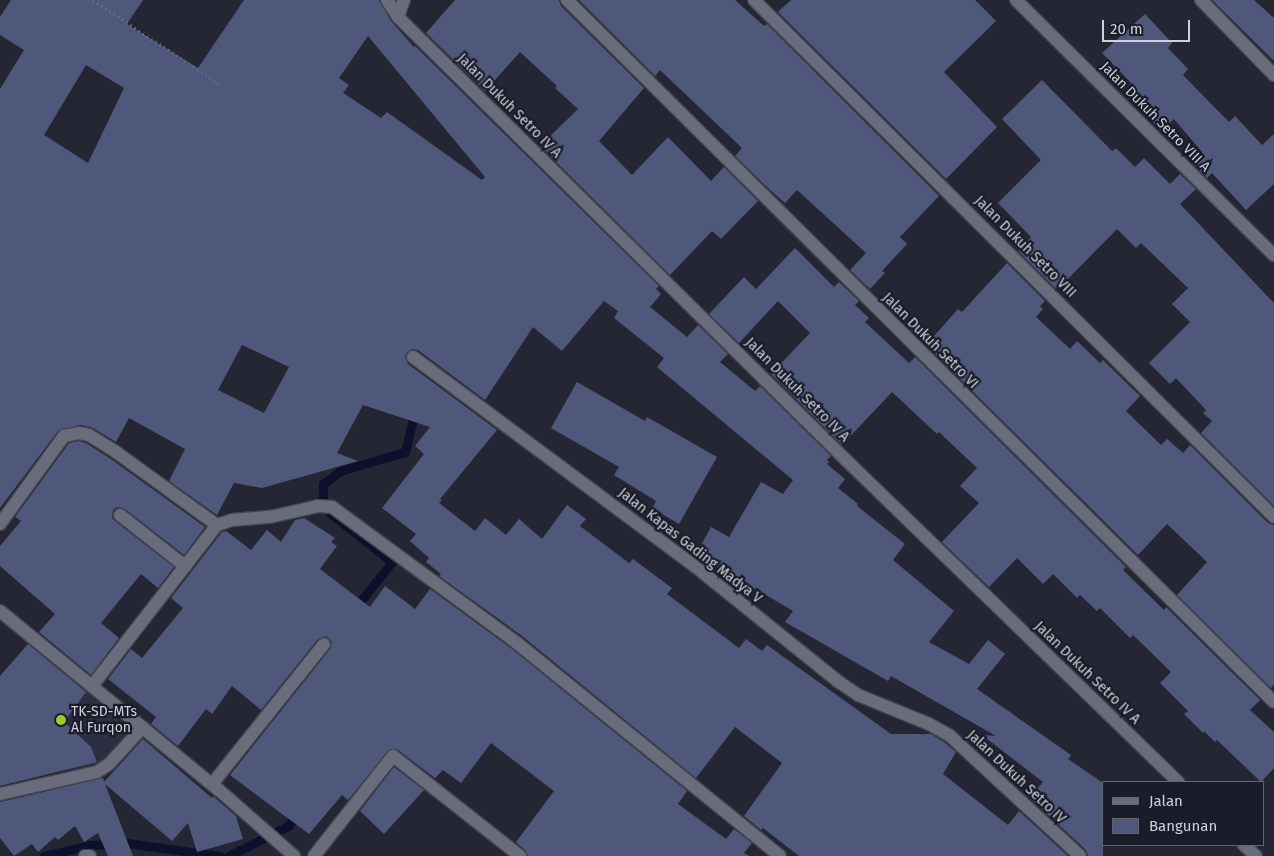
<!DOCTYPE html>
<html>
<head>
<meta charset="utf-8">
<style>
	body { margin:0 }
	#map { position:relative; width:1274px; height:856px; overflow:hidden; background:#242733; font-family:"Fira Sans",sans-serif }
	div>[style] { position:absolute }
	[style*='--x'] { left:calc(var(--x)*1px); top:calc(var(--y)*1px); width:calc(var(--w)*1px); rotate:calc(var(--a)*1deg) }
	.built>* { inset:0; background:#2b2f42 }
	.stream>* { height:9px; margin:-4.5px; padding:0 4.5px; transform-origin:4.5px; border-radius:4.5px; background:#0c102d }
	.building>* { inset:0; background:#4f577a }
	.path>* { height:3px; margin-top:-1.5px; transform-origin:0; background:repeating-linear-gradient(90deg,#70737d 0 1px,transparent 0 5px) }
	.roads { filter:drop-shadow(1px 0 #434550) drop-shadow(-1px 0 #434550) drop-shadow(0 1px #434550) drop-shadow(0 -1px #434550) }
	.minor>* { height:12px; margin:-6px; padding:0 6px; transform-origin:6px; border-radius:6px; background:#686c7b }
	.dots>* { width:14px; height:14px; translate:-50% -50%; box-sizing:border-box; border:2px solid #1a1d29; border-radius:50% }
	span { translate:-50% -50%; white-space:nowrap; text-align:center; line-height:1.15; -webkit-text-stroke:4.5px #1a1d29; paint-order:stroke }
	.street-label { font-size:14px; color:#ced1d9 }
	.poi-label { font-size:14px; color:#ced1d9 }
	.left { translate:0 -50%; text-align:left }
	.legend { position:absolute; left:1102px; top:781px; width:162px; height:65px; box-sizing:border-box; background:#1a1d29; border:1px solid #62656f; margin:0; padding:6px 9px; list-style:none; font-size:15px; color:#ced1d9 }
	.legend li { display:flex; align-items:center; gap:10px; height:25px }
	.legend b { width:25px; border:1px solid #62656f }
	.scale { position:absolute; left:1102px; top:20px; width:88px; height:22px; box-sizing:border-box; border:2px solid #ced1d9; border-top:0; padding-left:6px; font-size:15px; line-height:18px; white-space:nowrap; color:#ced1d9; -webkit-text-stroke:4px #1a1d29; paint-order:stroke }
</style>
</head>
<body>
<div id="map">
	<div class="built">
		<div style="clip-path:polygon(55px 665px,133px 729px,103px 766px,39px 774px,0 714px)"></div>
	</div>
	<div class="stream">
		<div style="--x:323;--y:498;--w:14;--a:-90"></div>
		<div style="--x:323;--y:484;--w:21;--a:-37"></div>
		<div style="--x:340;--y:471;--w:68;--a:-16.3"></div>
		<div style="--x:405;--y:452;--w:43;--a:-76.6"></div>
		<div style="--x:330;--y:513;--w:79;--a:38.3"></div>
		<div style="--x:392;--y:562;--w:60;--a:129"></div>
		<div style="--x:44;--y:856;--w:47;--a:-13.4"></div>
		<div style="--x:90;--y:845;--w:37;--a:-3"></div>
		<div style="--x:127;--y:843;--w:94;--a:8"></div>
		<div style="--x:228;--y:856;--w:67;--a:-26.6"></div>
		<div style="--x:288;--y:826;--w:19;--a:-54"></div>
	</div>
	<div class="building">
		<div style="clip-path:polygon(evenodd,11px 0,143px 0,127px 24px,198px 68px,244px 0,379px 0,391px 21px,414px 47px,415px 46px,659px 286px,656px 289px,661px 294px,650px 307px,687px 337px,698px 325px,728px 354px,720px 362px,755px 391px,760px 386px,831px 456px,827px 460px,829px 462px,827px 464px,845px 479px,838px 488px,858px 504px,857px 506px,905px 544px,893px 560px,954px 611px,929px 642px,969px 664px,988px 640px,1005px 654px,977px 689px,1071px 755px,1068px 759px,1103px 783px,1103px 856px,1088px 856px,1086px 850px,1030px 798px,1043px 782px,982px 735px,996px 736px,891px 676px,888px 681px,785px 622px,793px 611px,696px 554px,711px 527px,729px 537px,761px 482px,783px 494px,793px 480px,657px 367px,664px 358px,614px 318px,618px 311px,604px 301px,562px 351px,533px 327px,485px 400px,418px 350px,413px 349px,407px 352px,405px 357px,408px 364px,497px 430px,440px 499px,442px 500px,439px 503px,475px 531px,485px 518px,506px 535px,519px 519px,542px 539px,567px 505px,586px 519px,580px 526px,629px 563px,633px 559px,672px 588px,667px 594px,739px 648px,746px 639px,762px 651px,767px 645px,891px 734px,931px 734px,944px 742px,956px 752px,943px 774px,1008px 825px,1019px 811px,1068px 856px,799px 856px,763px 828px,761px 830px,744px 816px,782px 763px,735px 727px,696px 778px,522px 636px,439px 576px,441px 574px,426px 562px,429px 558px,410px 541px,416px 534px,382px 508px,424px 454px,415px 446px,430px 427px,363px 405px,337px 453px,358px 461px,262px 488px,234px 483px,217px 515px,169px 481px,185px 449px,129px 418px,116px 442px,93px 428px,81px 425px,58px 431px,0 508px,0 89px,24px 50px,0 35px,0 17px,11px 0,368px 36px,485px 177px,482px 180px,387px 112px,381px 118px,343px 93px,349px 85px,339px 78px,368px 36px,11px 0,86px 65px,124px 88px,88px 163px,44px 135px,86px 65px,11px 0,242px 345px,289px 367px,264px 413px,218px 390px,242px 345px)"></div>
		<div style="clip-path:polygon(455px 0,559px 0,561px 6px,644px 88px,599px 141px,632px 175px,668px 137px,711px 181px,724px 167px,758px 201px,721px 239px,712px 231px,670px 275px,540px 146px,578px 109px,555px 88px,557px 86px,520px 52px,485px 91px,426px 33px)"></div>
		<div style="clip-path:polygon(579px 0,735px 0,764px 26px,767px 24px,939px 196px,900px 237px,907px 244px,882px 271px,885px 273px,870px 289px,850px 270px,866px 253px,797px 190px,785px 203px,769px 189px,735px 156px,742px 148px,660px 70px,655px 76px)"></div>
		<div style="clip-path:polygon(791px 0,975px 0,996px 21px,944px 72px,997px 127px,946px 179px,778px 12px)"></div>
		<div style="clip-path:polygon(1212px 0,1254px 0,1274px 18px,1274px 61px)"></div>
		<div style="clip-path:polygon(1145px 14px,1172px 43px,1168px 48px,1188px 69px,1183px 75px,1229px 122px,1235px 116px,1262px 145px,1274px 134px,1274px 184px,1246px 210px,1212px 173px,1207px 178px,1192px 163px,1202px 152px,1174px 119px,1161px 131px,1126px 93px,1133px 85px,1102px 53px)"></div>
		<div style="clip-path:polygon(1042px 80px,1112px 151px,1116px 148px,1135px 167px,1144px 158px,1170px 184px,1180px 174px,1196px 189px,1180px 204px,1274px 303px,1274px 506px,1201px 433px,1212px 421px,1203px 413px,1206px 410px,1176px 378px,1170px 384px,1149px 363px,1190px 322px,1172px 304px,1188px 288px,1141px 243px,1136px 248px,1117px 229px,1057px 290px,1018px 251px,1031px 237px,998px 203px,1041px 160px,1002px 119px)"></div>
		<div style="clip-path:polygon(795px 248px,834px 287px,839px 282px,859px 301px,855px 305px,869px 318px,865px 322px,909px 363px,915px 357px,1126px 567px,1123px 570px,1164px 610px,1166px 607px,1260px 700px,1250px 710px,1274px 732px,1274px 768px,1261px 782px,1217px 740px,1215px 742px,1204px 731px,1203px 733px,1184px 714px,1188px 711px,1160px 683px,1171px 672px,1133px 635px,1130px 638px,1100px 608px,1097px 611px,1080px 595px,1077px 598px,1053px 574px,1043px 584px,1017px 558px,989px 587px,942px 542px,979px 503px,960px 486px,977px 468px,939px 432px,937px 434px,892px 392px,842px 445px,771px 374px,810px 333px,778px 301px,739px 343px,709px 314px,744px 277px,756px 289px)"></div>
		<div style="clip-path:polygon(1007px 263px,1045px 301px,1040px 306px,1043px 309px,1036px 317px,1070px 349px,1077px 341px,1100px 363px,1103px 360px,1140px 396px,1126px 411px,1161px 445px,1167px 439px,1183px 453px,1190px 445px,1268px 523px,1274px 525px,1274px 684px,1271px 688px,1177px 595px,1207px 562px,1167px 524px,1138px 555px,926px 345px,958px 309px,962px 312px)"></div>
		<div style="clip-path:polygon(577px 382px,645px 421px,647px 417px,717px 457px,679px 524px,652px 508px,656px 501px,614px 475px,619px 467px,551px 428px)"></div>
		<div style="clip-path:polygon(79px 441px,86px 443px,111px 459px,205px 527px,184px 555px,125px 509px,117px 507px,113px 510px,112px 518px,115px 521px,174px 567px,158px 588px,141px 574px,101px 623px,119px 638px,91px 675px,39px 632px,55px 614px,0 566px,0 546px,21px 521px,15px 517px,69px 443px)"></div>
		<div style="clip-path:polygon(304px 518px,335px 538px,331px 542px,337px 546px,320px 569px,370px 607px,385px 586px,415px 609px,430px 589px,512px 649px,687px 791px,678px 804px,726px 839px,734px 829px,752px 843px,744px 853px,749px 856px,528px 856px,525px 850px,516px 842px,554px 791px,491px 743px,461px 783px,443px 770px,435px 778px,398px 750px,390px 749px,348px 800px,342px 795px,309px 834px,230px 775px,330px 649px,332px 642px,326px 636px,318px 639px,261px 710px,232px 686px,212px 714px,206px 709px,178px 746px,151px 724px,156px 717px,108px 679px,131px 649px,142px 658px,183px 608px,171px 598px,222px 532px,226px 531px,251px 550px,267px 530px,281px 542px,295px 520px)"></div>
		<div style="clip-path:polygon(28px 644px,86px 692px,64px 722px,91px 747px,97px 762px,0 786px,0 676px)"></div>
		<div style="clip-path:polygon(143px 739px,212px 798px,213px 796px,236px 816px,243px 839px,197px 852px,188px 823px,172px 841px,105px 784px,133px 856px,108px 856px,98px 833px,84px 842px,75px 826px,58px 840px,55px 837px,38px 852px,32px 844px,14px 856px,0 838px,0 802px,103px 778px,104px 782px)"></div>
		<div style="clip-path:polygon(394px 767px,424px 790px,384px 834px,360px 811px)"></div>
	</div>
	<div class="path">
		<div style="--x:93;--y:0;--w:152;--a:33.5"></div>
	</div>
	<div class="roads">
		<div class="minor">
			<div style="--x:387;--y:0;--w:20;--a:57"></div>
			<div style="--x:398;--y:17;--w:630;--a:44.68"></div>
			<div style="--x:846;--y:460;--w:463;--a:44.1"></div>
			<div style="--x:567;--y:0;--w:996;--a:44.8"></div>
			<div style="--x:754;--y:0;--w:733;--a:44.83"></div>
			<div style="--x:1016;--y:0;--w:363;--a:44.7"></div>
			<div style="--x:1201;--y:0;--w:105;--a:45.8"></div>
			<div style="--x:398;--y:17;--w:18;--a:-71"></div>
			<div style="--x:413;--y:357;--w:360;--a:36.6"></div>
			<div style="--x:702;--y:572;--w:176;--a:38.8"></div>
			<div style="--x:839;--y:682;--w:23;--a:34"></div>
			<div style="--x:858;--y:695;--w:77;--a:22.2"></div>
			<div style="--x:929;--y:724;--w:23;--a:29"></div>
			<div style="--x:949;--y:735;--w:178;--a:42.7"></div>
			<div style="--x:120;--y:515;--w:83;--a:38.1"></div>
			<div style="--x:0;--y:524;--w:109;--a:-54"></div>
			<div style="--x:64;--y:436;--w:15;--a:-11"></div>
			<div style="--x:79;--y:433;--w:10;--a:11"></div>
			<div style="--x:89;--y:435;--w:32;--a:32"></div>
			<div style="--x:116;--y:452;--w:125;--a:35.9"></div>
			<div style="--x:0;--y:611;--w:283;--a:39.3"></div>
			<div style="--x:219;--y:790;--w:100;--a:41.3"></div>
			<div style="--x:92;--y:686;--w:204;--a:-52.2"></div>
			<div style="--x:217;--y:525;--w:16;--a:-18"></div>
			<div style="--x:232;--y:520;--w:38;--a:-5"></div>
			<div style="--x:270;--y:517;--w:49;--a:-12.9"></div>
			<div style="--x:318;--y:506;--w:14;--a:4"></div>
			<div style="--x:332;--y:507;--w:230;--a:36.3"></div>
			<div style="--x:517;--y:643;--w:338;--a:39"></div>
			<div style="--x:212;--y:784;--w:179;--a:-51.3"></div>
			<div style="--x:0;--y:794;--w:99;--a:-12.8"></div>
			<div style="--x:97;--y:772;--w:14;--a:-34"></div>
			<div style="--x:109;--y:764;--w:50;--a:-47.4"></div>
			<div style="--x:1244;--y:845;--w:16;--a:43"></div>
			<div style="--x:85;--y:856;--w:5;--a:0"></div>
			<div style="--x:314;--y:856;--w:127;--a:-51.7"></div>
			<div style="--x:393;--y:756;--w:162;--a:38.2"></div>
		</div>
	</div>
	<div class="dots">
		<div style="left:61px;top:720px;background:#9fca2c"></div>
	</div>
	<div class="street-label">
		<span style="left:509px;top:106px;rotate:45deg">Jalan Dukuh Setro IV A</span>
		<span style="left:1155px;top:117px;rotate:45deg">Jalan Dukuh Setro VIII A</span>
		<span style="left:1025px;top:247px;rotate:45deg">Jalan Dukuh Setro VIII</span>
		<span style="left:930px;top:341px;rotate:45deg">Jalan Dukuh Setro VI</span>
		<span style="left:797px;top:390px;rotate:45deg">Jalan Dukuh Setro IV A</span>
		<span style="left:690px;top:546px;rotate:38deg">Jalan Kapas Gading Madya V</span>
		<span style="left:1087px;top:673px;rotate:44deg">Jalan Dukuh Setro IV A</span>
		<span style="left:1016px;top:777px;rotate:43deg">Jalan Dukuh Setro IV</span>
	</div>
	<div class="poi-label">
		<span class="left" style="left:71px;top:720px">TK-SD-MTs<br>Al Furqon</span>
	</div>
	<ul class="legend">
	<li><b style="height:6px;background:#686c7b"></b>Jalan</li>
	<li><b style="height:14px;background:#4f577a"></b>Bangunan</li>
	</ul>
	<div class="scale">20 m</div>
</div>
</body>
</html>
